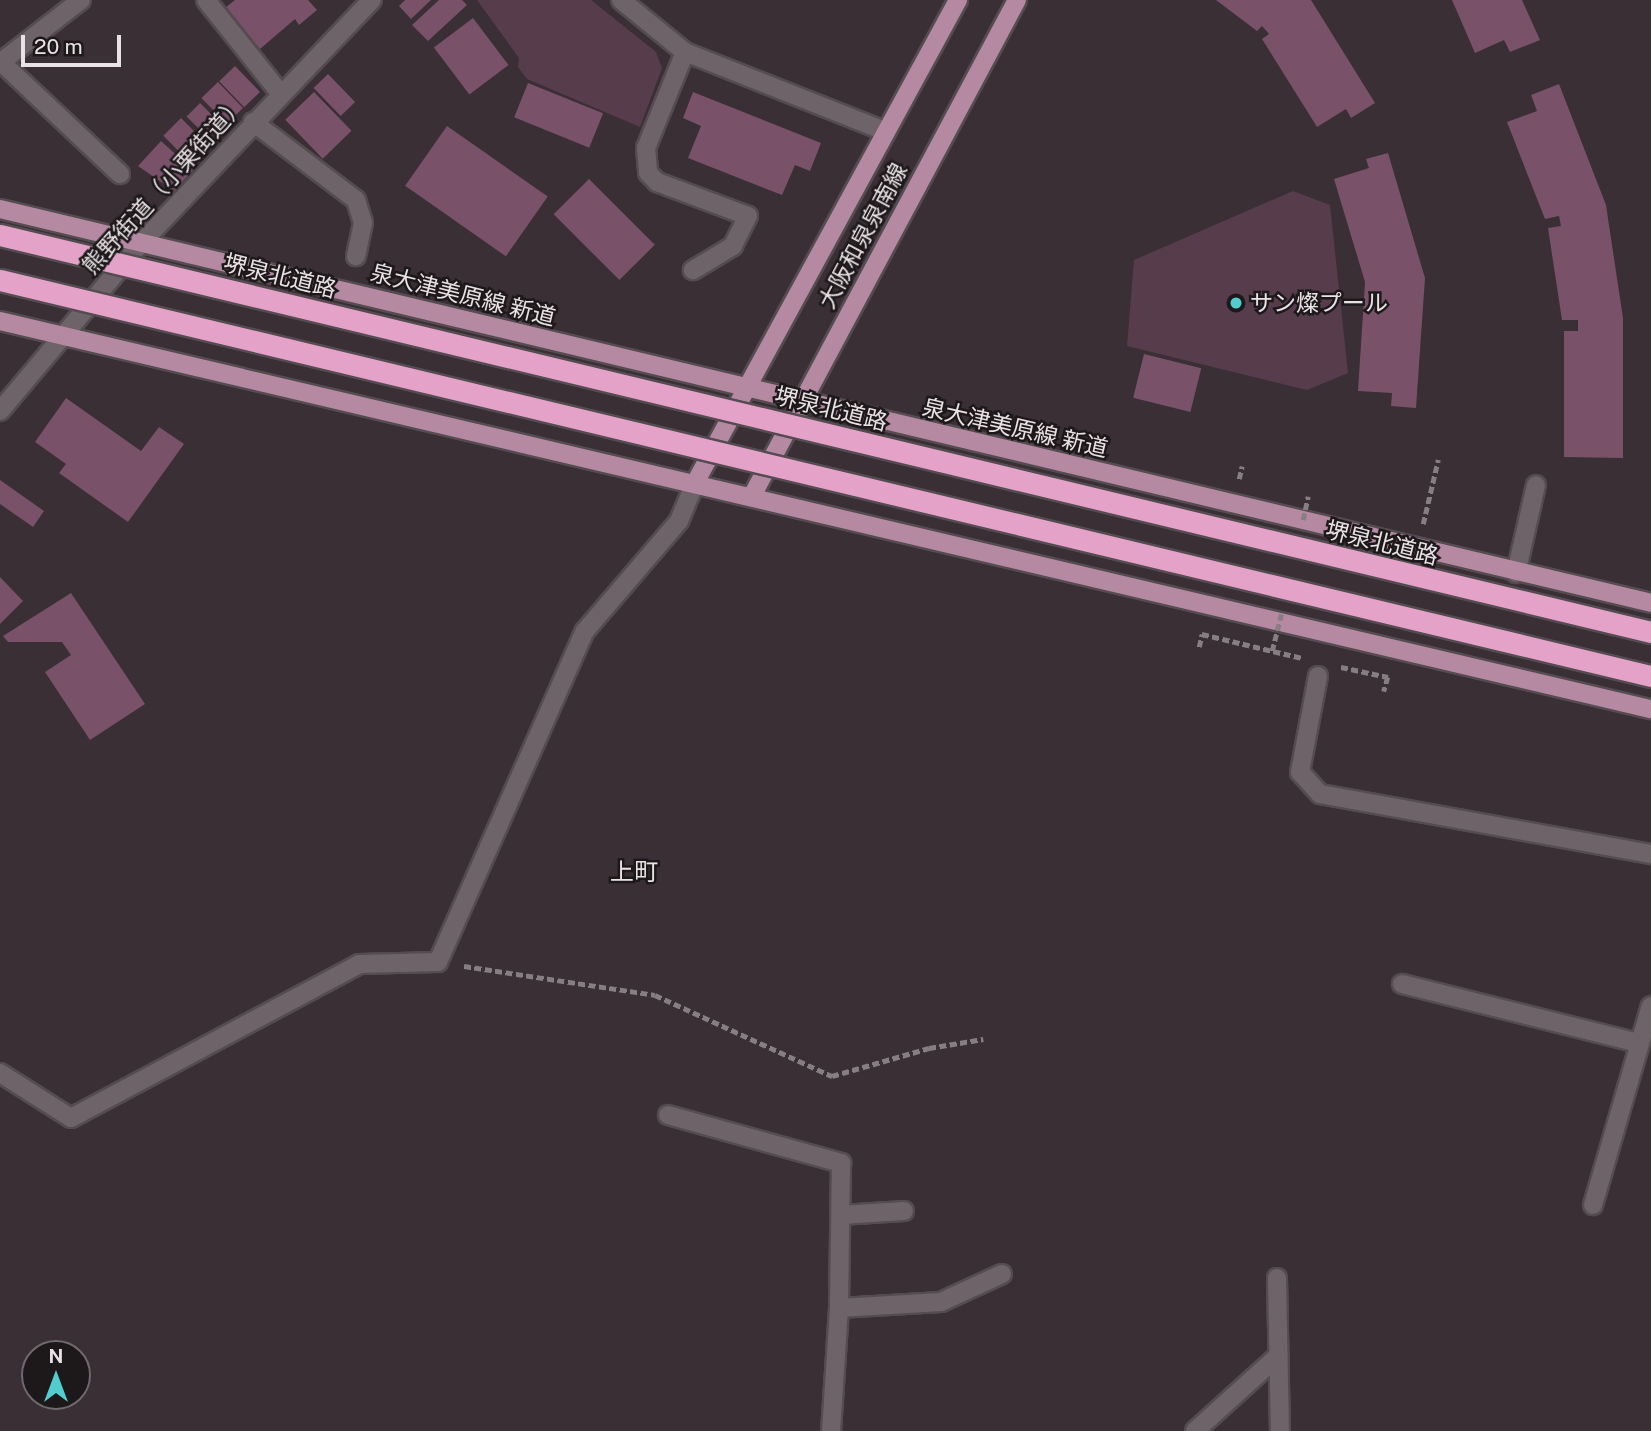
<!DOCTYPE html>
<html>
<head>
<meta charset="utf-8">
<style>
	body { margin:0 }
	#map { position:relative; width:1651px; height:1431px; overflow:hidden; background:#392f35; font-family:"Public Sans","Noto Sans JP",sans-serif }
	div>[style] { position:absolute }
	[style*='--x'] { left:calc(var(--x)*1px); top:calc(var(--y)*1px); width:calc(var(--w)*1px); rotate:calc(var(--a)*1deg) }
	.green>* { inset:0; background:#573c4c }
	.building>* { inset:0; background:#795169; transform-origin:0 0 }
	.path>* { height:4.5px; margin-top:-2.25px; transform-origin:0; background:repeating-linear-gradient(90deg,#867e83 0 7px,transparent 0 10.5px) }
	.roads { filter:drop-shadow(2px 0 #544c50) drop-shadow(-2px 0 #544c50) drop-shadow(0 2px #544c50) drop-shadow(0 -2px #544c50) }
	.minor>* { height:18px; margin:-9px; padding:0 9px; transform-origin:9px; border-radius:9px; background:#6f636a }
	.major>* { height:18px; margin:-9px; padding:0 9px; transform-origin:9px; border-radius:9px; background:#b689a3 }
	.path-bridge>* { height:4.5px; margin-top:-2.25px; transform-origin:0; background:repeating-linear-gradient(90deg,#867e83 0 7px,transparent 0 10.5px) }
	.bridges { filter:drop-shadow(2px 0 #544c50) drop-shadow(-2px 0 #544c50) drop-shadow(0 2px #544c50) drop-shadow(0 -2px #544c50) }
	.highway-bridge>* { height:21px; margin:-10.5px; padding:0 10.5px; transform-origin:10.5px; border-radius:10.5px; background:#e5a2c9 }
	.dots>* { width:19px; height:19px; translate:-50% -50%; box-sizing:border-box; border:4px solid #1d191b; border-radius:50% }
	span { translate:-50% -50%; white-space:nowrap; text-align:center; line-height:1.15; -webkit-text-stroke:5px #1d191b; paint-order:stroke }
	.street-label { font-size:23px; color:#e8e2e5 }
	.poi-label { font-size:23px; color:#e8e2e5 }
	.left { translate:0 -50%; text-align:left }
	.neighbourhood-label { font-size:24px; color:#e8e2e5 }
	.north { position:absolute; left:21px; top:1340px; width:70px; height:70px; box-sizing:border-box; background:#1d191b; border:2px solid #6e696c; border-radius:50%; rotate:0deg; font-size:19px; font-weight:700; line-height:28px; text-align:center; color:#e8e2e5 }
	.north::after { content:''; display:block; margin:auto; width:24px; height:32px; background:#52cdcd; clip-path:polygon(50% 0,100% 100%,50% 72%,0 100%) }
	.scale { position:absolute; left:21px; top:35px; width:100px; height:32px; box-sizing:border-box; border:4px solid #e8e2e5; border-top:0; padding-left:9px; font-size:21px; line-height:24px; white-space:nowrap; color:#e8e2e5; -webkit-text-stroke:5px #1d191b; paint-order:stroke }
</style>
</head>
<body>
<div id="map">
	<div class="green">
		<div style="clip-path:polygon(477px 0,591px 0,656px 52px,662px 68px,640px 127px,527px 79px,518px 67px,519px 58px)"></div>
		<div style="clip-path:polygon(1293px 191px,1330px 205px,1348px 373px,1307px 390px,1127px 346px,1134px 260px)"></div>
	</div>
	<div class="building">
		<div style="clip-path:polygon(235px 0,308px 0,317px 10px,299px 25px,295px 19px,260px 49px,225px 8px)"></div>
		<div style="clip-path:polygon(405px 0,431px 0,411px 19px,399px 6px)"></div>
		<div style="clip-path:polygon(439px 0,462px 0,467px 5px,428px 41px,412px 25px)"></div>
		<div style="clip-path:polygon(1216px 0,1311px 0,1375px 103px,1351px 118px,1346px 109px,1317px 127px,1262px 39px,1269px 34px,1262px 26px,1257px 31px)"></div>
		<div style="clip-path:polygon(1452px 0,1522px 0,1540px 40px,1510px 52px,1504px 40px,1475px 53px)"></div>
		<div style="left:473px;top:18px;width:59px;height:49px;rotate:53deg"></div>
		<div style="left:235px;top:66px;width:36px;height:22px;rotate:46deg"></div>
		<div style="left:328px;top:74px;width:39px;height:20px;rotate:46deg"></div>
		<div style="left:218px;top:82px;width:36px;height:23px;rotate:46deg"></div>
		<div style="left:528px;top:83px;width:81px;height:37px;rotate:22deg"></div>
		<div style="clip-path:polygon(1559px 84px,1606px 205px,1623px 318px,1623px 458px,1564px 457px,1564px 331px,1578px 331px,1578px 320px,1562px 320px,1548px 228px,1561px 226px,1559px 216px,1545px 219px,1507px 122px,1537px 111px,1531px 95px)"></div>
		<div style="left:314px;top:92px;width:54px;height:40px;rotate:46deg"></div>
		<div style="clip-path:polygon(693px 92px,821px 143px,810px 171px,795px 165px,782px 195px,688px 158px,701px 126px,683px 118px)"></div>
		<div style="left:200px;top:103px;width:31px;height:19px;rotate:45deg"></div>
		<div style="left:181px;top:118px;width:35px;height:25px;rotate:45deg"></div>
		<div style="left:447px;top:126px;width:123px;height:73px;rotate:35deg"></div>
		<div style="clip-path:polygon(161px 141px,193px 170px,174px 191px,138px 166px)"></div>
		<div style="clip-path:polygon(1388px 153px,1425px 278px,1416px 408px,1391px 406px,1392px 393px,1358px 391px,1365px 282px,1334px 179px,1369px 168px,1366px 159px)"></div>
		<div style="left:589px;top:179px;width:93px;height:50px;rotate:45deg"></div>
		<div style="left:1144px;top:354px;width:59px;height:45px;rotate:14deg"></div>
		<div style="clip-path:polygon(66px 398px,141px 451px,159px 427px,184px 444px,128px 522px,59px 473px,66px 464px,35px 442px)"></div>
		<div style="clip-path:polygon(0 480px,44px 511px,33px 527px,0 504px)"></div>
		<div style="clip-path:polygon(0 577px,23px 601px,0 624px)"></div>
		<div style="clip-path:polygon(71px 593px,145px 704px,90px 740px,45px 672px,71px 655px,62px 642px,8px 642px,3px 636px)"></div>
	</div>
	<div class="path">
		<div style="--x:1239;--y:479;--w:13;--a:-77"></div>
		<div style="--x:1423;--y:524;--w:66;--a:-76.8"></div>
		<div style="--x:1199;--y:647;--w:13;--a:-77"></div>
		<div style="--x:1202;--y:634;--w:103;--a:13.5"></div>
		<div style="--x:1341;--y:667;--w:48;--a:12"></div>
		<div style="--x:1388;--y:677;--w:15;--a:106"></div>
		<div style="--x:464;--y:966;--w:193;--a:8.6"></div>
		<div style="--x:655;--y:995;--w:195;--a:24.6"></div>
		<div style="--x:832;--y:1076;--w:101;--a:-16.1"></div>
		<div style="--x:929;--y:1048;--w:55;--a:-9.5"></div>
	</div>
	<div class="roads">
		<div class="minor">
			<div style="--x:206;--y:0;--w:119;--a:51.5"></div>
			<div style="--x:621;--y:0;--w:82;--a:39.1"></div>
			<div style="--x:685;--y:52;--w:215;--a:21.6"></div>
			<div style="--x:685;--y:52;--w:104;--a:112.1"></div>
			<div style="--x:646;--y:148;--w:25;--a:85"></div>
			<div style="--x:648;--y:173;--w:13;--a:45"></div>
			<div style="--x:657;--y:182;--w:97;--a:20.5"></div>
			<div style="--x:748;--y:216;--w:34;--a:117"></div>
			<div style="--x:733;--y:246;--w:47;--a:149"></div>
			<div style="--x:0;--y:61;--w:165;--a:43.3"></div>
			<div style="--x:1;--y:62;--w:101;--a:-37.8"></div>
			<div style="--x:253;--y:122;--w:129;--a:37.1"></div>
			<div style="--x:356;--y:200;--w:24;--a:73"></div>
			<div style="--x:363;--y:223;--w:34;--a:102"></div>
			<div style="--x:0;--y:411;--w:221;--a:-50"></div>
			<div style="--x:142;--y:242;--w:334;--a:-46.5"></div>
			<div style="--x:1516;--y:573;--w:90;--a:-77.2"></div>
			<div style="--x:1318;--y:676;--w:98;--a:100.6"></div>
			<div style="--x:1300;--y:772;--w:30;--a:48"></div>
			<div style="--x:1320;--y:794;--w:336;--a:10.3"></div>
			<div style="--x:1402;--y:984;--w:244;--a:14"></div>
			<div style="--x:0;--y:1073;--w:84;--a:32.4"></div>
			<div style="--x:71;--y:1118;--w:327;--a:-28.1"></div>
			<div style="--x:359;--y:964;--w:79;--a:-1.5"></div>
			<div style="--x:438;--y:962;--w:362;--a:-66.1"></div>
			<div style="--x:585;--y:631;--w:145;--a:-49.5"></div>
			<div style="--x:679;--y:521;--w:41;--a:-67.2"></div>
			<div style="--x:668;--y:1115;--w:180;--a:15.5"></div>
			<div style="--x:841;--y:1163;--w:145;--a:90.8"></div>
			<div style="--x:839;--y:1308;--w:123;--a:93.7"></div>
			<div style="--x:1593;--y:1205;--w:207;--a:-73.8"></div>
			<div style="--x:841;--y:1215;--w:63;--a:-3.6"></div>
			<div style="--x:1277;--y:1278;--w:153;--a:88.9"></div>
			<div style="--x:839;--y:1308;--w:102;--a:-3.4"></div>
			<div style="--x:941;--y:1302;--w:67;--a:-24.7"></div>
			<div style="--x:1195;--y:1431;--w:112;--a:-42.1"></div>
		</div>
		<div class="major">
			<div style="--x:0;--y:209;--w:1697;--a:13.42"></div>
			<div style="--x:0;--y:321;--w:1696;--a:13.23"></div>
			<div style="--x:695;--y:483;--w:550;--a:-61.43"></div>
			<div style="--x:752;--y:496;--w:562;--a:-61.89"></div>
		</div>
	</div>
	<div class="path-bridge">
		<div style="--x:1303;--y:520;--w:24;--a:-78"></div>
		<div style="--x:1272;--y:651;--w:38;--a:-76"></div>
	</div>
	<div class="bridges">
		<div class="highway-bridge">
			<div style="--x:0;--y:235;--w:1698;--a:13.52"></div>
			<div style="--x:0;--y:280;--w:1698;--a:13.49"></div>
		</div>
	</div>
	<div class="dots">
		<div style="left:1236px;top:303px;background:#52cdcd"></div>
	</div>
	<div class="street-label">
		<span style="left:164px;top:185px;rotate:-48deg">熊野街道（小栗街道）</span>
		<span style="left:863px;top:236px;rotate:-62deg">大阪和泉泉南線</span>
		<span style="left:280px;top:276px;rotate:14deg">堺泉北道路</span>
		<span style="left:463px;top:295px;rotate:14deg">泉大津美原線 新道</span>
		<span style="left:831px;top:409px;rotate:14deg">堺泉北道路</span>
		<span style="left:1015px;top:428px;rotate:13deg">泉大津美原線 新道</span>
		<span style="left:1382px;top:543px;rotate:14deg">堺泉北道路</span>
	</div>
	<div class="poi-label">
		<span class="left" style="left:1250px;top:303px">サン燦プール</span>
	</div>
	<div class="neighbourhood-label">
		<span style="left:634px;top:872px">上町</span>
	</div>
	<div class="north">N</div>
	<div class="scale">20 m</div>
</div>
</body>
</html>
